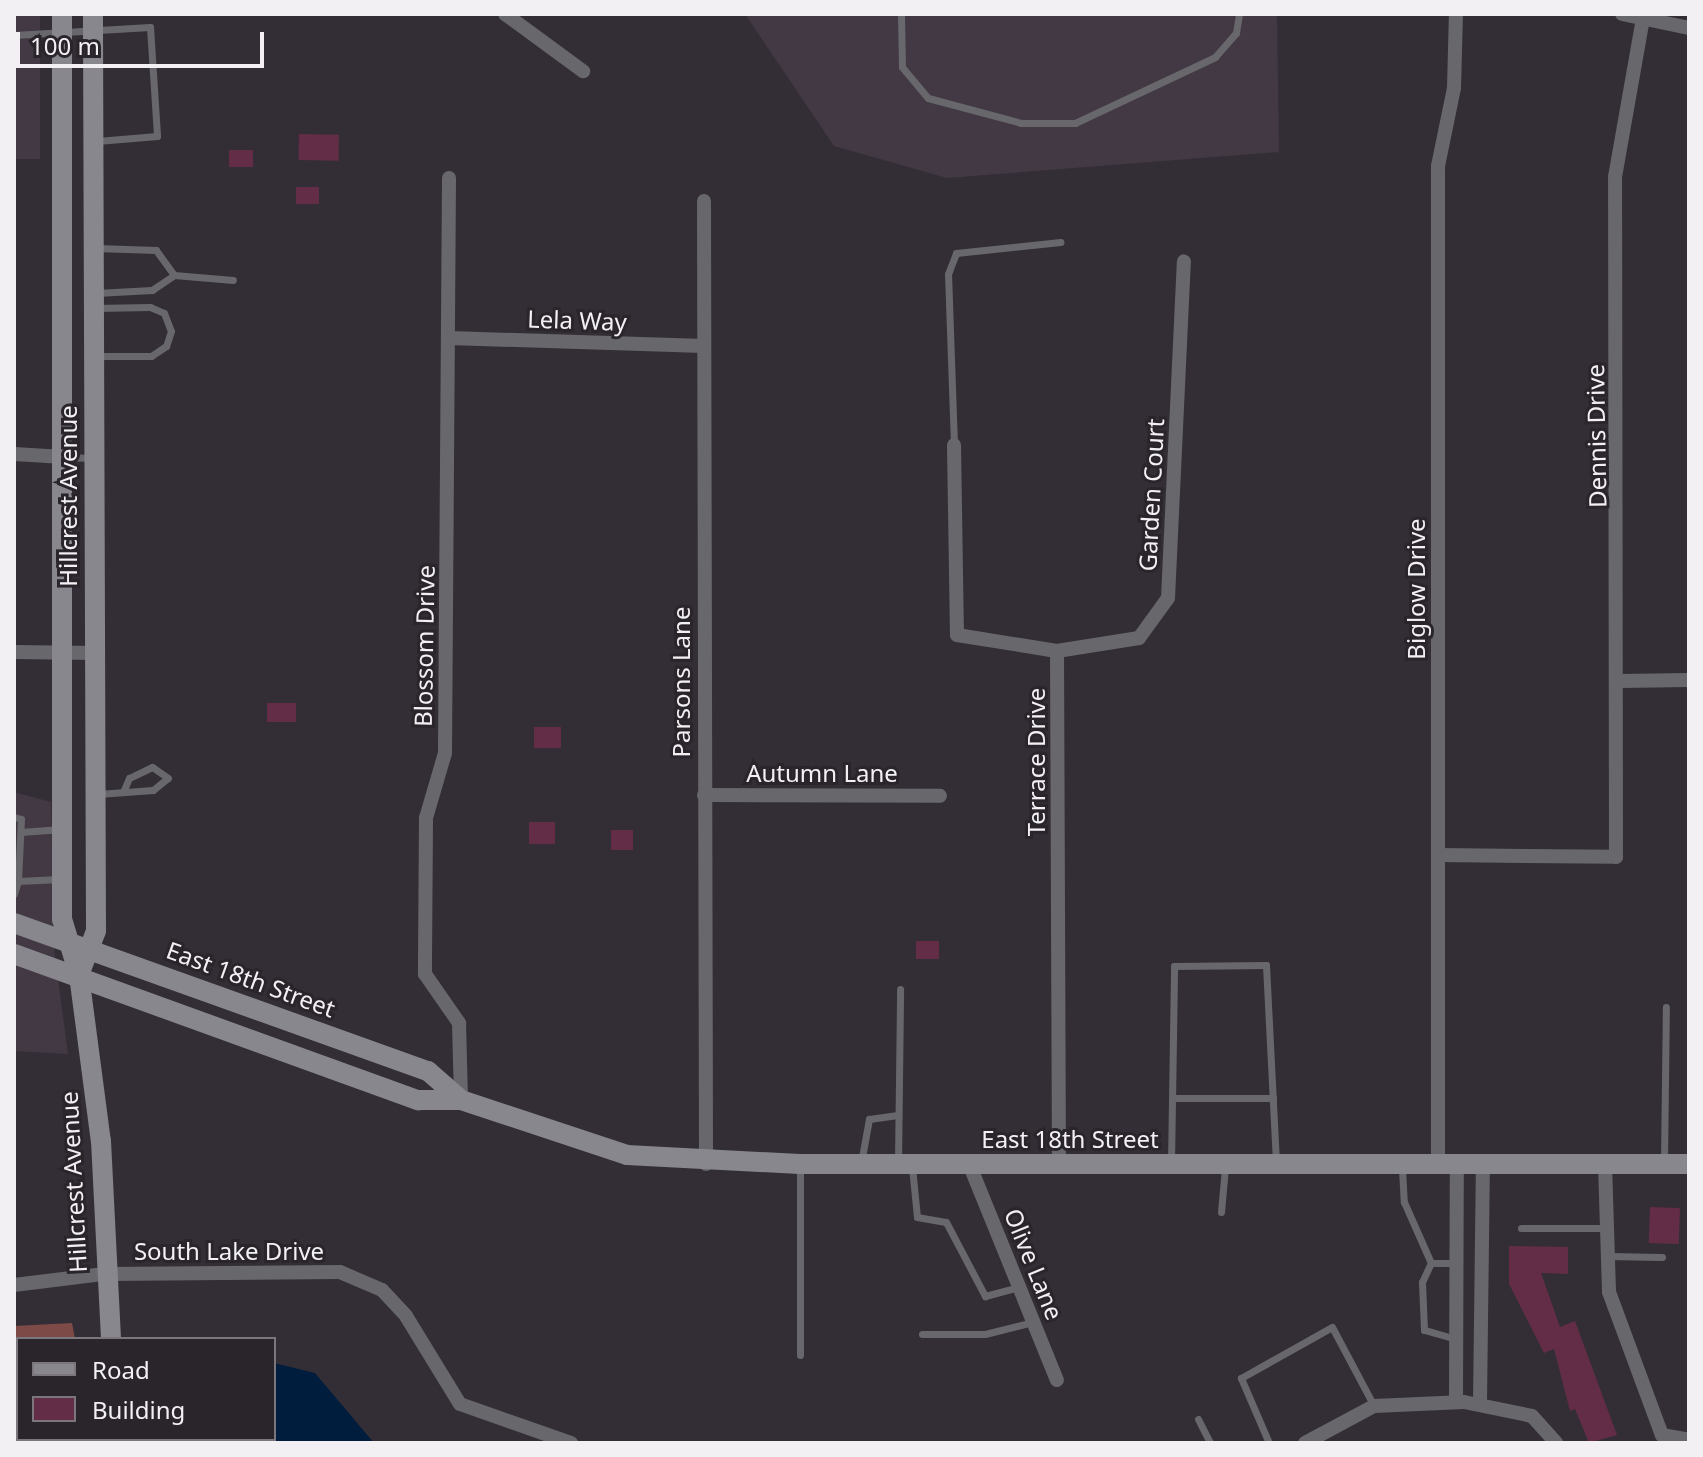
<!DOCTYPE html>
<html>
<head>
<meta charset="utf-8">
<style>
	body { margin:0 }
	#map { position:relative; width:1703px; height:1457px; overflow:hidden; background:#332e35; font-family:"Noto Sans",sans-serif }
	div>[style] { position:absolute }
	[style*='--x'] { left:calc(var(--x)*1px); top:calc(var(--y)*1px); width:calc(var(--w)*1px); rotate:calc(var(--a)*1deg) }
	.built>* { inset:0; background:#423944; transform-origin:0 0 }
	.green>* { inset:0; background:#7d4a47 }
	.water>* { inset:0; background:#011d3d }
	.building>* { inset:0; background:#632d48; transform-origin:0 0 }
	.lane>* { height:7px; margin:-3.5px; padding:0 3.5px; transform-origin:3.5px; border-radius:3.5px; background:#68686c }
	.street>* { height:14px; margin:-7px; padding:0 7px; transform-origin:7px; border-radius:7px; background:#68686c }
	.secondary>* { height:20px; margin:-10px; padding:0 10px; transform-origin:10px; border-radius:10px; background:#87878d }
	span { translate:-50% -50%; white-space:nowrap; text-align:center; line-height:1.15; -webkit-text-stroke:6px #29252b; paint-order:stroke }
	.street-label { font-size:24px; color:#f3f0f4 }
	.frame { position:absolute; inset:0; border:16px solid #f3f0f4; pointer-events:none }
	.legend { position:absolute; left:16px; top:1337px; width:260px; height:104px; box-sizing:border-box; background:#29252b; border:2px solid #7a767b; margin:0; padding:10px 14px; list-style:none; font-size:24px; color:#f3f0f4 }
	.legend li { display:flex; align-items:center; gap:16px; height:40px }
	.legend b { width:40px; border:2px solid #7a767b }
	.scale { position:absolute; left:16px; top:32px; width:248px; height:36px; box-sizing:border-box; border:4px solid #f3f0f4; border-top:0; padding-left:10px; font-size:24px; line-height:28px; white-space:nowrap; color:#f3f0f4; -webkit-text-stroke:6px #29252b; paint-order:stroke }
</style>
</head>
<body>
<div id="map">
	<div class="built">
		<div style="left:14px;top:14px;width:26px;height:145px"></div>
		<div style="clip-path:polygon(745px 14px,1277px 14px,1279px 152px,947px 178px,834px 146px)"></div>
		<div style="clip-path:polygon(14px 792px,51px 802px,54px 948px,68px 1054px,14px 1051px)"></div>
	</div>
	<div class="green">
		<div style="clip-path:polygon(72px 1323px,75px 1339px,18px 1339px,18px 1439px,93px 1443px,14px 1443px,14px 1326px)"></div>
	</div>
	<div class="water">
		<div style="clip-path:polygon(274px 1363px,315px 1373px,374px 1443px,230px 1443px,274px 1439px)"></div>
	</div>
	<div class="building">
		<div style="left:299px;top:134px;width:40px;height:26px;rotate:1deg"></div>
		<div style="left:229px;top:150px;width:24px;height:17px"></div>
		<div style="left:296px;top:187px;width:23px;height:17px"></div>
		<div style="left:296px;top:703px;width:19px;height:29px;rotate:90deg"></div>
		<div style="left:561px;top:727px;width:21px;height:27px;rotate:90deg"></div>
		<div style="left:529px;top:822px;width:26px;height:22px"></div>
		<div style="left:611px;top:830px;width:22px;height:20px"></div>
		<div style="left:916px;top:941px;width:23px;height:18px"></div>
		<div style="left:1650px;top:1207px;width:30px;height:36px;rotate:2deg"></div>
		<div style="clip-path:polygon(1509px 1246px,1568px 1247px,1568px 1274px,1541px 1273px,1560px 1327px,1575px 1321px,1617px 1435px,1589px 1443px,1575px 1409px,1570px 1411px,1554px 1349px,1544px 1353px,1509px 1284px)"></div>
	</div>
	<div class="lane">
		<div style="--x:901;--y:14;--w:53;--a:88.9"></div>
		<div style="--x:902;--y:67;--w:40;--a:50"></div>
		<div style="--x:928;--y:98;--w:96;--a:15"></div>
		<div style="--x:1021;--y:123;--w:54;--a:0"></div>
		<div style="--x:1075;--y:123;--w:155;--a:-25.2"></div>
		<div style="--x:1215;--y:57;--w:32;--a:-49"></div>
		<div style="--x:1236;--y:33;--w:19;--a:-81"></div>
		<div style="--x:14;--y:35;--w:136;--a:-3.4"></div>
		<div style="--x:150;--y:27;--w:109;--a:86.3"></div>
		<div style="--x:157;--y:136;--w:60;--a:175.2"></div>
		<div style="--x:174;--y:275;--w:59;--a:4.8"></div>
		<div style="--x:96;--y:293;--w:56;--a:-3.1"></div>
		<div style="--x:152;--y:290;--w:27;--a:-34"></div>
		<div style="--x:174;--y:275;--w:31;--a:-126"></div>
		<div style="--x:156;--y:250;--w:60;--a:-178.1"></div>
		<div style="--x:95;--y:308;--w:55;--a:-1"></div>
		<div style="--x:150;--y:307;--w:15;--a:23"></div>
		<div style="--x:164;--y:313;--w:19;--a:69"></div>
		<div style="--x:171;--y:331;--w:16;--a:108"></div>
		<div style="--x:166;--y:346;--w:18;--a:146"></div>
		<div style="--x:151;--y:356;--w:55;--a:180"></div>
		<div style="--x:954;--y:445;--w:171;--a:-92"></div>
		<div style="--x:948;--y:274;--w:22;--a:-69"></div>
		<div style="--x:956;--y:253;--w:105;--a:-6"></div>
		<div style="--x:64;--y:457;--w:28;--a:2"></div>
		<div style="--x:98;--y:794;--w:55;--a:-4.2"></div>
		<div style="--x:153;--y:790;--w:19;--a:-39"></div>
		<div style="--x:168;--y:778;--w:19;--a:-145"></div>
		<div style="--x:152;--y:767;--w:25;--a:154"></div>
		<div style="--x:129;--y:778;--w:15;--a:113"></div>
		<div style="--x:14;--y:817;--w:7;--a:16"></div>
		<div style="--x:21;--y:819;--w:62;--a:92.8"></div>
		<div style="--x:18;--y:881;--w:42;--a:-2.7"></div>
		<div style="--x:21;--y:832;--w:40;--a:-4.3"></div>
		<div style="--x:14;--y:894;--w:14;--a:-73"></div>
		<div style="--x:1172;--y:1098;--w:101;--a:0"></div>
		<div style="--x:1664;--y:1162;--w:155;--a:-89.3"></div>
		<div style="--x:861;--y:1163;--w:45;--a:-79.7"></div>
		<div style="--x:869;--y:1119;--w:29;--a:-8"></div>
		<div style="--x:898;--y:1163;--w:174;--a:-89.3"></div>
		<div style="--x:1171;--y:1164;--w:198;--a:-89.1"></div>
		<div style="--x:1174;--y:966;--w:92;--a:-0.6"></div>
		<div style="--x:1266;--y:965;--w:198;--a:87.1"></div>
		<div style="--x:800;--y:1167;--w:188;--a:90"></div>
		<div style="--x:912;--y:1167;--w:50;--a:84.3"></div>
		<div style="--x:917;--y:1217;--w:29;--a:10"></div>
		<div style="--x:946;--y:1222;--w:84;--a:62.2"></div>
		<div style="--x:985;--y:1296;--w:35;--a:-15"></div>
		<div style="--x:1402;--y:1168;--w:34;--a:87"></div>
		<div style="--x:1404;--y:1202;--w:67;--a:66.1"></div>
		<div style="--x:1221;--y:1212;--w:45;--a:-84.9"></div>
		<div style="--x:1521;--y:1228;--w:86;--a:0"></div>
		<div style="--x:1608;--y:1256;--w:54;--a:1.1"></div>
		<div style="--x:922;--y:1334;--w:63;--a:0"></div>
		<div style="--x:985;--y:1334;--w:49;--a:-14"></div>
		<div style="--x:1456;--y:1339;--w:33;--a:-164"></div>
		<div style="--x:1424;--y:1330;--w:48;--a:-92.4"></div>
		<div style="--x:1422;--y:1282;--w:21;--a:-65"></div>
		<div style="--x:1431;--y:1263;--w:25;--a:0"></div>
		<div style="--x:1198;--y:1419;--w:27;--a:63"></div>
		<div style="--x:1269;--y:1443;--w:71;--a:-113.3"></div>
		<div style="--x:1241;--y:1378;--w:104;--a:-29.3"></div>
		<div style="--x:1332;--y:1327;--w:89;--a:62"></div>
	</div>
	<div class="street">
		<div style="--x:505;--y:14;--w:97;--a:36.2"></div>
		<div style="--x:1622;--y:14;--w:68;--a:11.8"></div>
		<div style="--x:449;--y:178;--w:575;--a:90.4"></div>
		<div style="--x:445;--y:753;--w:68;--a:106.3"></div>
		<div style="--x:426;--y:818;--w:156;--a:90.4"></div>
		<div style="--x:425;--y:974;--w:60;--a:55.2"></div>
		<div style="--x:459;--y:1023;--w:77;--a:88.5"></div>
		<div style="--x:704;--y:201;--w:963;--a:89.88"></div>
		<div style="--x:449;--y:338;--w:255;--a:1.8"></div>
		<div style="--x:954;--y:445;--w:190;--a:89.1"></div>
		<div style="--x:957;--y:635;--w:101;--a:9.1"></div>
		<div style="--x:1057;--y:651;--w:514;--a:89.78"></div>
		<div style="--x:14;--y:454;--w:50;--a:3.4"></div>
		<div style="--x:1057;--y:651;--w:83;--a:-9"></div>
		<div style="--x:1139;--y:638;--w:49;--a:-54.1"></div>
		<div style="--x:1168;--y:598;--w:337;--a:-87.3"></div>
		<div style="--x:14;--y:652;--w:81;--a:0.7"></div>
		<div style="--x:1620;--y:681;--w:69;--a:-0.8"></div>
		<div style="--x:704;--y:795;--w:236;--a:0.2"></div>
		<div style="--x:1438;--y:855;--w:178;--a:0.6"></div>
		<div style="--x:1616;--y:857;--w:680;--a:-90.08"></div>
		<div style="--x:1615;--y:177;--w:161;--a:-80"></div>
		<div style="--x:1605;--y:1164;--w:128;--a:88.2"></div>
		<div style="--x:1609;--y:1292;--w:153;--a:69.7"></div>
		<div style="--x:1662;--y:1435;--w:27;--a:10"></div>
		<div style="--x:970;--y:1166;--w:231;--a:67.9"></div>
		<div style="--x:1438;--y:1166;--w:1000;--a:-90"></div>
		<div style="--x:1438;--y:166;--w:80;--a:-78.4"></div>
		<div style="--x:1454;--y:88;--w:74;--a:-88.5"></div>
		<div style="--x:14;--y:1285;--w:91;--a:-7"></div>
		<div style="--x:104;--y:1274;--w:236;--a:-0.5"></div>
		<div style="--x:340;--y:1272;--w:46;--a:23.2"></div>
		<div style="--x:382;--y:1290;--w:35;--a:47"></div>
		<div style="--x:406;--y:1316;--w:103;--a:58.5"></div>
		<div style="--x:460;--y:1404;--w:118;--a:19.4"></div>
		<div style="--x:1456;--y:1402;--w:236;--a:-89.8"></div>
		<div style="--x:1480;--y:1403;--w:237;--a:-89.3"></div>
		<div style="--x:1305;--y:1443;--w:78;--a:-28.2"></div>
		<div style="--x:1374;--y:1406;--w:90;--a:-2.5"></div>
		<div style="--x:1464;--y:1402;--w:69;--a:11.6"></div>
		<div style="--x:1532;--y:1416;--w:36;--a:48"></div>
	</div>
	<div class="secondary">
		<div style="--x:62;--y:14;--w:905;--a:90"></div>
		<div style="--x:62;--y:919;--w:59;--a:73.1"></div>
		<div style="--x:79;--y:975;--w:167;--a:82.5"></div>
		<div style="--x:101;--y:1141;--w:198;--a:87.1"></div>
		<div style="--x:14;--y:923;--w:440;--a:19.7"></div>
		<div style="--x:428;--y:1071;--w:44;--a:41.3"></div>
		<div style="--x:14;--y:954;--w:430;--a:19.9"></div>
		<div style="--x:418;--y:1100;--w:43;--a:0"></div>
		<div style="--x:461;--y:1100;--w:175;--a:18.3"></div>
		<div style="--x:627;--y:1155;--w:173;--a:3"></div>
		<div style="--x:800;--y:1164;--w:889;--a:0"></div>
		<div style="--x:79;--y:975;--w:47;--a:-68.9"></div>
		<div style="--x:96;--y:931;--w:917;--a:-90.19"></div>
		<div style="--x:121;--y:1439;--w:4;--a:90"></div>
	</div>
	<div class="street-label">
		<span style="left:577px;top:320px;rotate:2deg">Lela Way</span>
		<span style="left:1596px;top:436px;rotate:-91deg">Dennis Drive</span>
		<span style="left:1151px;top:495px;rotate:-87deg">Garden Court</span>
		<span style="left:68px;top:496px;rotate:-90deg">Hillcrest Avenue</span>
		<span style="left:1416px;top:589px;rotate:-90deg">Biglow Drive</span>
		<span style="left:424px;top:646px;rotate:-89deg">Blossom Drive</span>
		<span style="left:681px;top:682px;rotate:-90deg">Parsons Lane</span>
		<span style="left:1036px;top:762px;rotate:-90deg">Terrace Drive</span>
		<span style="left:822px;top:773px">Autumn Lane</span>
		<span style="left:251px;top:979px;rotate:20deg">East 18th Street</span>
		<span style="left:1070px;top:1139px">East 18th Street</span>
		<span style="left:73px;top:1182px;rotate:-93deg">Hillcrest Avenue</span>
		<span style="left:229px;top:1251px">South Lake Drive</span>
		<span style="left:1034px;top:1264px;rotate:68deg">Olive Lane</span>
	</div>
	<div class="frame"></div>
	<ul class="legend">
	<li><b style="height:10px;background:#87878d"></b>Road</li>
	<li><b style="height:22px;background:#632d48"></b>Building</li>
	</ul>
	<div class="scale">100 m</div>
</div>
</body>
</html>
